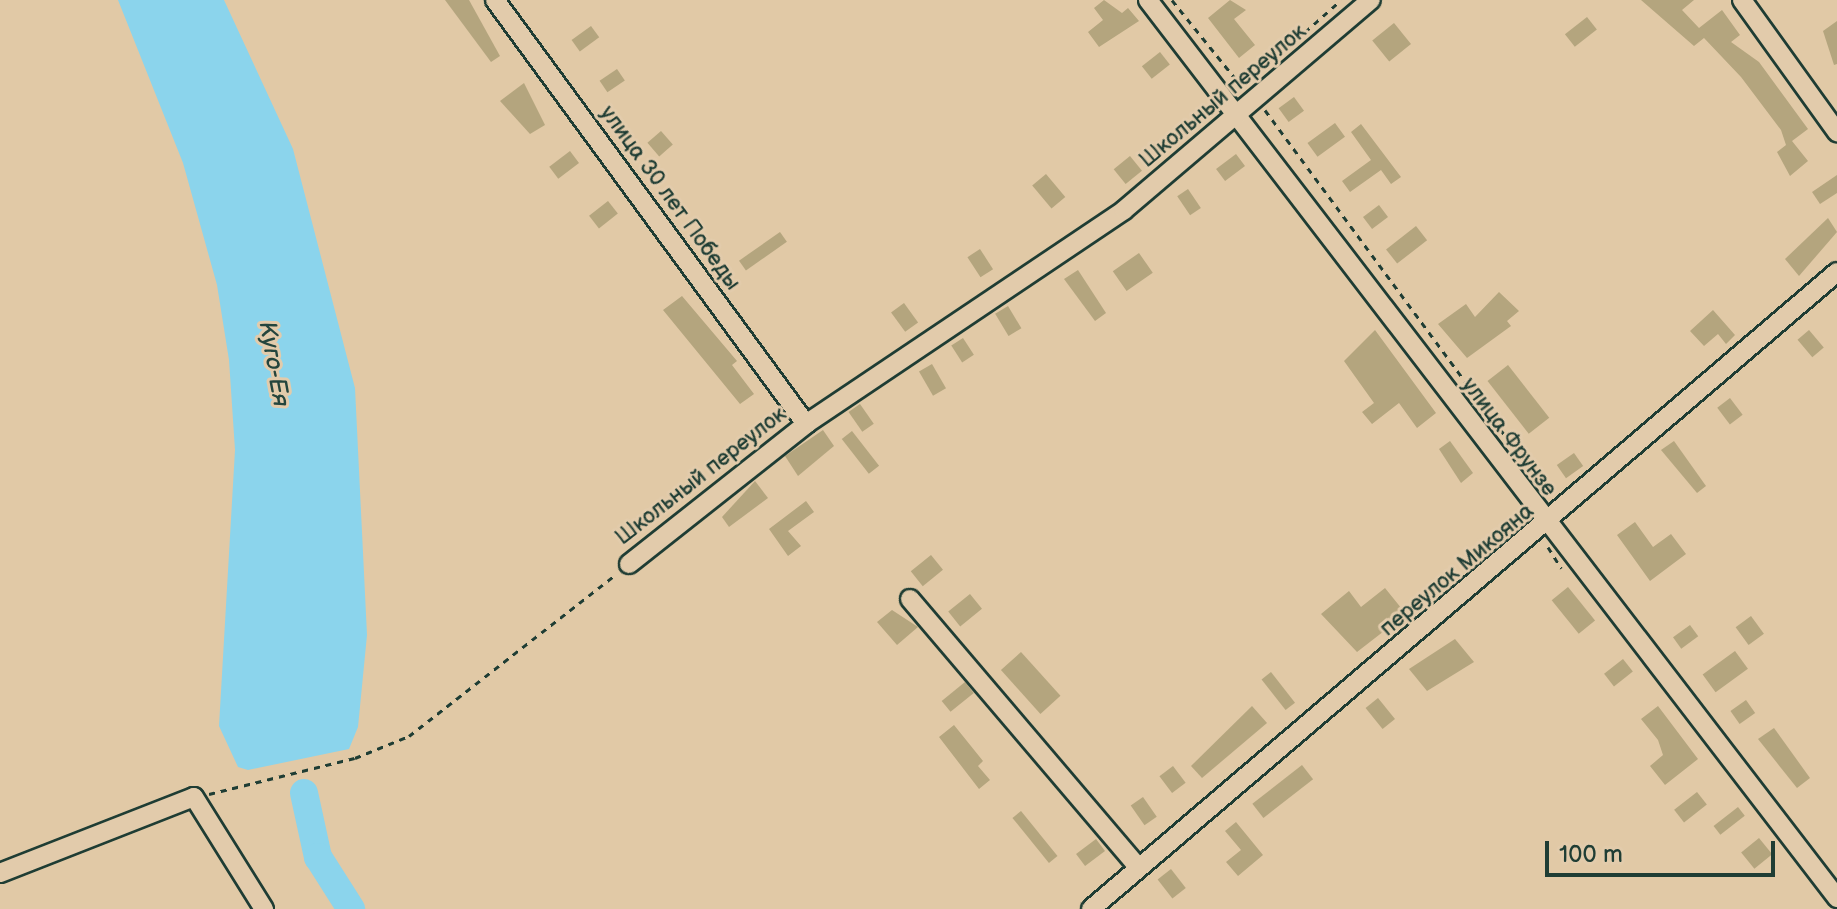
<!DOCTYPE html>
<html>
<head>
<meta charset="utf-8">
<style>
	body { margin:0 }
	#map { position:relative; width:1837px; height:909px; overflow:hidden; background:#e1c9a6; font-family:"Balsamiq Sans",sans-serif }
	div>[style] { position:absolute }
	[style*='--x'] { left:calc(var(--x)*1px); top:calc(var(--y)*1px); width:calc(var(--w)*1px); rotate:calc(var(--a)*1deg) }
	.water>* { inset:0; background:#8bd4ec }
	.river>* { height:28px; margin:-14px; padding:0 14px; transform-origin:14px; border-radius:14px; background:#8bd4ec }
	.building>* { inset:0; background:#b4a57e; transform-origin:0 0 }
	.path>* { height:3px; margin-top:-1.5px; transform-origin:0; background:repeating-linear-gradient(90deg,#1f3d34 0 6px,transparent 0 12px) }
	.roads { filter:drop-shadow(2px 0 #1f3d34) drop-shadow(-2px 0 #1f3d34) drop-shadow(0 2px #1f3d34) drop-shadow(0 -2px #1f3d34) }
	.minor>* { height:18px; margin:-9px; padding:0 9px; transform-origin:9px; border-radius:9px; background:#e2cbab }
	span { translate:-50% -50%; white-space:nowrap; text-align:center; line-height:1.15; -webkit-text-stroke:6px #e2cbab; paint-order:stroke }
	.street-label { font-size:22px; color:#1f3d34 }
	.water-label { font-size:24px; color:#24453d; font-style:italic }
	.scale { position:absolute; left:1545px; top:841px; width:230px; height:36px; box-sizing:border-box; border:4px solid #1f3d34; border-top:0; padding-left:10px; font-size:24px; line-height:28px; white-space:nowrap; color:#1f3d34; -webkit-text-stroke:6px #e2cbab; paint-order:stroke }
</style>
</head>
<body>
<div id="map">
	<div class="water">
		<div style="clip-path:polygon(118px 0,224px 0,293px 149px,355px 388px,367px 635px,358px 727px,349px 749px,248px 770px,238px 767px,219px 726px,235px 450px,229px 360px,217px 285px,183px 163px)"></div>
	</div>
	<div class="river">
		<div style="--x:304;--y:793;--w:66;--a:77.7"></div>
		<div style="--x:318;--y:857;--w:62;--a:57.6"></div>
	</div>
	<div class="building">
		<div style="clip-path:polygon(445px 0,469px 0,500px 56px,491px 62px)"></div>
		<div style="clip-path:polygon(1104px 0,1122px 13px,1128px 8px,1139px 21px,1099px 47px,1088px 32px,1103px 20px,1094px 8px)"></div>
		<div style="clip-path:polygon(1230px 0,1246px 10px,1234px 19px,1255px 45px,1239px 58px,1208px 18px)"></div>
		<div style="clip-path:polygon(1641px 0,1694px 0,1682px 10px,1699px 28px,1722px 10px,1740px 35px,1731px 42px,1759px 62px,1808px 129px,1792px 141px,1808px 161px,1790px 176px,1777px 152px,1786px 145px,1781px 130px,1741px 77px,1704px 38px,1694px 46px)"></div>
		<div style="left:1587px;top:17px;width:16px;height:28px;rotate:52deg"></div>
		<div style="clip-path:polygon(1837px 21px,1837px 64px,1834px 65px,1823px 31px)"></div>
		<div style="left:1394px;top:23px;width:27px;height:28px;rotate:51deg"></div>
		<div style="left:591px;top:26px;width:14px;height:24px;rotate:54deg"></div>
		<div style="left:1160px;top:52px;width:16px;height:23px;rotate:52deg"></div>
		<div style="left:617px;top:69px;width:14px;height:21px;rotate:56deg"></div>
		<div style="clip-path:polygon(524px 83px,545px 125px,530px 134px,500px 101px)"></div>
		<div style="left:1294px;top:97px;width:17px;height:19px;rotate:54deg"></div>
		<div style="left:1335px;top:123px;width:17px;height:34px;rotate:54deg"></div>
		<div style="clip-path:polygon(1361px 124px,1401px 177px,1391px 184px,1381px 170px,1350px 192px,1342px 181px,1371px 160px,1351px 132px)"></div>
		<div style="left:661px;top:131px;width:18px;height:18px;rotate:49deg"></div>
		<div style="left:570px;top:151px;width:15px;height:26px;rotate:53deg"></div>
		<div style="left:1236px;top:154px;width:15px;height:25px;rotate:53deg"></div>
		<div style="left:1130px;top:156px;width:19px;height:21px;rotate:51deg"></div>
		<div style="left:1046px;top:174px;width:30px;height:18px;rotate:50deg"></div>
		<div style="clip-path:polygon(1837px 175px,1837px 193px,1820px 204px,1812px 192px)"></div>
		<div style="left:1188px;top:189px;width:23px;height:13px;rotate:56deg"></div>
		<div style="left:608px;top:201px;width:16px;height:24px;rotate:52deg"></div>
		<div style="left:1379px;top:205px;width:15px;height:20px;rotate:53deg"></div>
		<div style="clip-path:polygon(1828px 218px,1837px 232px,1799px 276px,1785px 259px)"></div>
		<div style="left:1416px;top:226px;width:18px;height:38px;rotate:52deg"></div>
		<div style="left:780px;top:232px;width:12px;height:50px;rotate:55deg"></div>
		<div style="left:980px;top:249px;width:24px;height:15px;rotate:57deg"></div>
		<div style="left:1139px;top:253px;width:24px;height:32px;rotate:55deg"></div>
		<div style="clip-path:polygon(1078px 270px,1106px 313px,1095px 321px,1064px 279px)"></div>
		<div style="clip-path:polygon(1499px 292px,1519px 311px,1507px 321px,1511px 326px,1467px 358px,1438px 324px,1466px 304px,1475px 317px)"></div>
		<div style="clip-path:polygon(682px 296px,737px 361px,732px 365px,754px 394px,740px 404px,663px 310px)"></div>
		<div style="left:904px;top:303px;width:24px;height:16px;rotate:54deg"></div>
		<div style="left:1008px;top:306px;width:26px;height:15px;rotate:59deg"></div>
		<div style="clip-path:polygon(1713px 310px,1735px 335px,1726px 344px,1718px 334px,1704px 346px,1690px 331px)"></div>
		<div style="clip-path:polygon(1375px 330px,1436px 413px,1417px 428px,1399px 403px,1372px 424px,1362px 412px,1374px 403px,1344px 361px)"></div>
		<div style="left:1809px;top:330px;width:23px;height:15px;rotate:50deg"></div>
		<div style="left:963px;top:338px;width:20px;height:14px;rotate:57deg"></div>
		<div style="left:932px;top:364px;width:28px;height:15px;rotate:60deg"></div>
		<div style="left:1508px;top:365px;width:67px;height:26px;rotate:52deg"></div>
		<div style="left:1730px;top:398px;width:21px;height:16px;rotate:53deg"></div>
		<div style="left:860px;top:404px;width:24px;height:14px;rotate:55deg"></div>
		<div style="clip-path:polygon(823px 430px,834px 446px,798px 476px,785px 456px)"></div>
		<div style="left:852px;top:431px;width:44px;height:13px;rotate:52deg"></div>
		<div style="clip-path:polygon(1450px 441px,1473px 473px,1461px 483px,1439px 449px)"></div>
		<div style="clip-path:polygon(1674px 441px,1706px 486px,1697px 493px,1661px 450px)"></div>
		<div style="left:1574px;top:453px;width:16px;height:21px;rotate:55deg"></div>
		<div style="clip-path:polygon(755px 481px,768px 498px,729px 527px,722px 517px)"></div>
		<div style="clip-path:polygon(806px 501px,814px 512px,788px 531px,801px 546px,788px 556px,769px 529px)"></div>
		<div style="clip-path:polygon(1635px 522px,1653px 547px,1671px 534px,1686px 554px,1650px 581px,1617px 535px)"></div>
		<div style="left:931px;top:555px;width:19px;height:26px;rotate:51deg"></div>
		<div style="left:1568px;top:587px;width:43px;height:21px;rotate:51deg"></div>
		<div style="clip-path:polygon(1385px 588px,1406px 614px,1357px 652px,1321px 614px,1349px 591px,1361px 607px)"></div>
		<div style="left:970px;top:594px;width:19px;height:28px;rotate:51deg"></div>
		<div style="clip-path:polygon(892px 610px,918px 627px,897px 645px,877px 622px)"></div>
		<div style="left:1751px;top:616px;width:22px;height:19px;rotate:54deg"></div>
		<div style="left:1690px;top:625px;width:14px;height:21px;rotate:54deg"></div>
		<div style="clip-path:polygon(1455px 639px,1474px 662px,1427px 691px,1409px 669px)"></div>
		<div style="left:1735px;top:651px;width:22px;height:40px;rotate:54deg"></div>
		<div style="left:1021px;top:652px;width:59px;height:27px;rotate:48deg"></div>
		<div style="left:1623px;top:659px;width:16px;height:24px;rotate:52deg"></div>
		<div style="left:1271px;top:672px;width:39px;height:12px;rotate:52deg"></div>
		<div style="left:965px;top:682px;width:14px;height:30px;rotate:51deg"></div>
		<div style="left:1378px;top:698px;width:27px;height:16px;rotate:51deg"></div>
		<div style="left:1746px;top:700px;width:16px;height:19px;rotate:55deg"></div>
		<div style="clip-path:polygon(1252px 706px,1267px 723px,1202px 778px,1191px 766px)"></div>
		<div style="clip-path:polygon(1658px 706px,1698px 759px,1665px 785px,1650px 766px,1663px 755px,1658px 740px,1641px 719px)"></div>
		<div style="clip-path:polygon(954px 725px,983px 761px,978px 766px,990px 780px,979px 789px,939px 737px)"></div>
		<div style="clip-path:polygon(1774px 728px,1810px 778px,1797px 788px,1758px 739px)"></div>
		<div style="left:1302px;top:765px;width:18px;height:63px;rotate:52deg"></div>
		<div style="left:1173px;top:766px;width:21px;height:17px;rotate:53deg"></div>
		<div style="left:1697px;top:792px;width:16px;height:29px;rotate:52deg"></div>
		<div style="left:1143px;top:797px;width:24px;height:15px;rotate:55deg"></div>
		<div style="left:1738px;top:807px;width:11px;height:31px;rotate:52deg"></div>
		<div style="left:1021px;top:811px;width:58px;height:11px;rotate:51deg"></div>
		<div style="clip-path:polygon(1236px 822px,1263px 855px,1238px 876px,1226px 862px,1241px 850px,1225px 831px)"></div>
		<div style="left:1759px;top:838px;width:21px;height:23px;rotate:51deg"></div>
		<div style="left:1096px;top:839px;width:15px;height:25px;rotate:53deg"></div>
		<div style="left:1171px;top:869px;width:24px;height:17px;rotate:52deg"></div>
	</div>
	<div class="path">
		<div style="--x:1172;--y:0;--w:113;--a:51.1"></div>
		<div style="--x:1305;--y:32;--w:48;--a:-41.6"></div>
		<div style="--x:1265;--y:110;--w:448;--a:53.6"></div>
		<div style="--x:1548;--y:547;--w:25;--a:58"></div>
		<div style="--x:209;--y:794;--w:150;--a:-13.9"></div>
		<div style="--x:355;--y:758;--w:58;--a:-22.2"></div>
		<div style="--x:409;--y:736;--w:263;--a:-38"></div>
	</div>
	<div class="roads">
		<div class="minor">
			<div style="--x:495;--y:0;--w:526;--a:53.74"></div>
			<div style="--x:1148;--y:0;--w:1132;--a:52.5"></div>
			<div style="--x:1742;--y:0;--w:163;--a:54.3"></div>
			<div style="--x:629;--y:564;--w:226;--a:-38.3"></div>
			<div style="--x:806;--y:424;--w:383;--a:-33.9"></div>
			<div style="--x:1124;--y:210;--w:324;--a:-40.4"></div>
			<div style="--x:910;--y:599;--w:352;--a:49.6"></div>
			<div style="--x:0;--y:873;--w:208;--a:-21.4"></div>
			<div style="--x:194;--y:797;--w:132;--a:58"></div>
			<div style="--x:1091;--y:909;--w:981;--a:-40.49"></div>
		</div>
	</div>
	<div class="street-label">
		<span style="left:1223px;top:96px;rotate:-40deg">Школьный переулок</span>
		<span style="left:670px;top:198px;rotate:54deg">улица 30 лет Победы</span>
		<span style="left:1509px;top:437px;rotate:53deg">улица Фрунзе</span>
		<span style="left:701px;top:476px;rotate:-38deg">Школьный переулок</span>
		<span style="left:1457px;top:570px;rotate:-40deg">переулок Микояна</span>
	</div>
	<div class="water-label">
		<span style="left:274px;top:364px;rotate:80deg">Куго-Ея</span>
	</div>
	<div class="scale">100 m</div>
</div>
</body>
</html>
